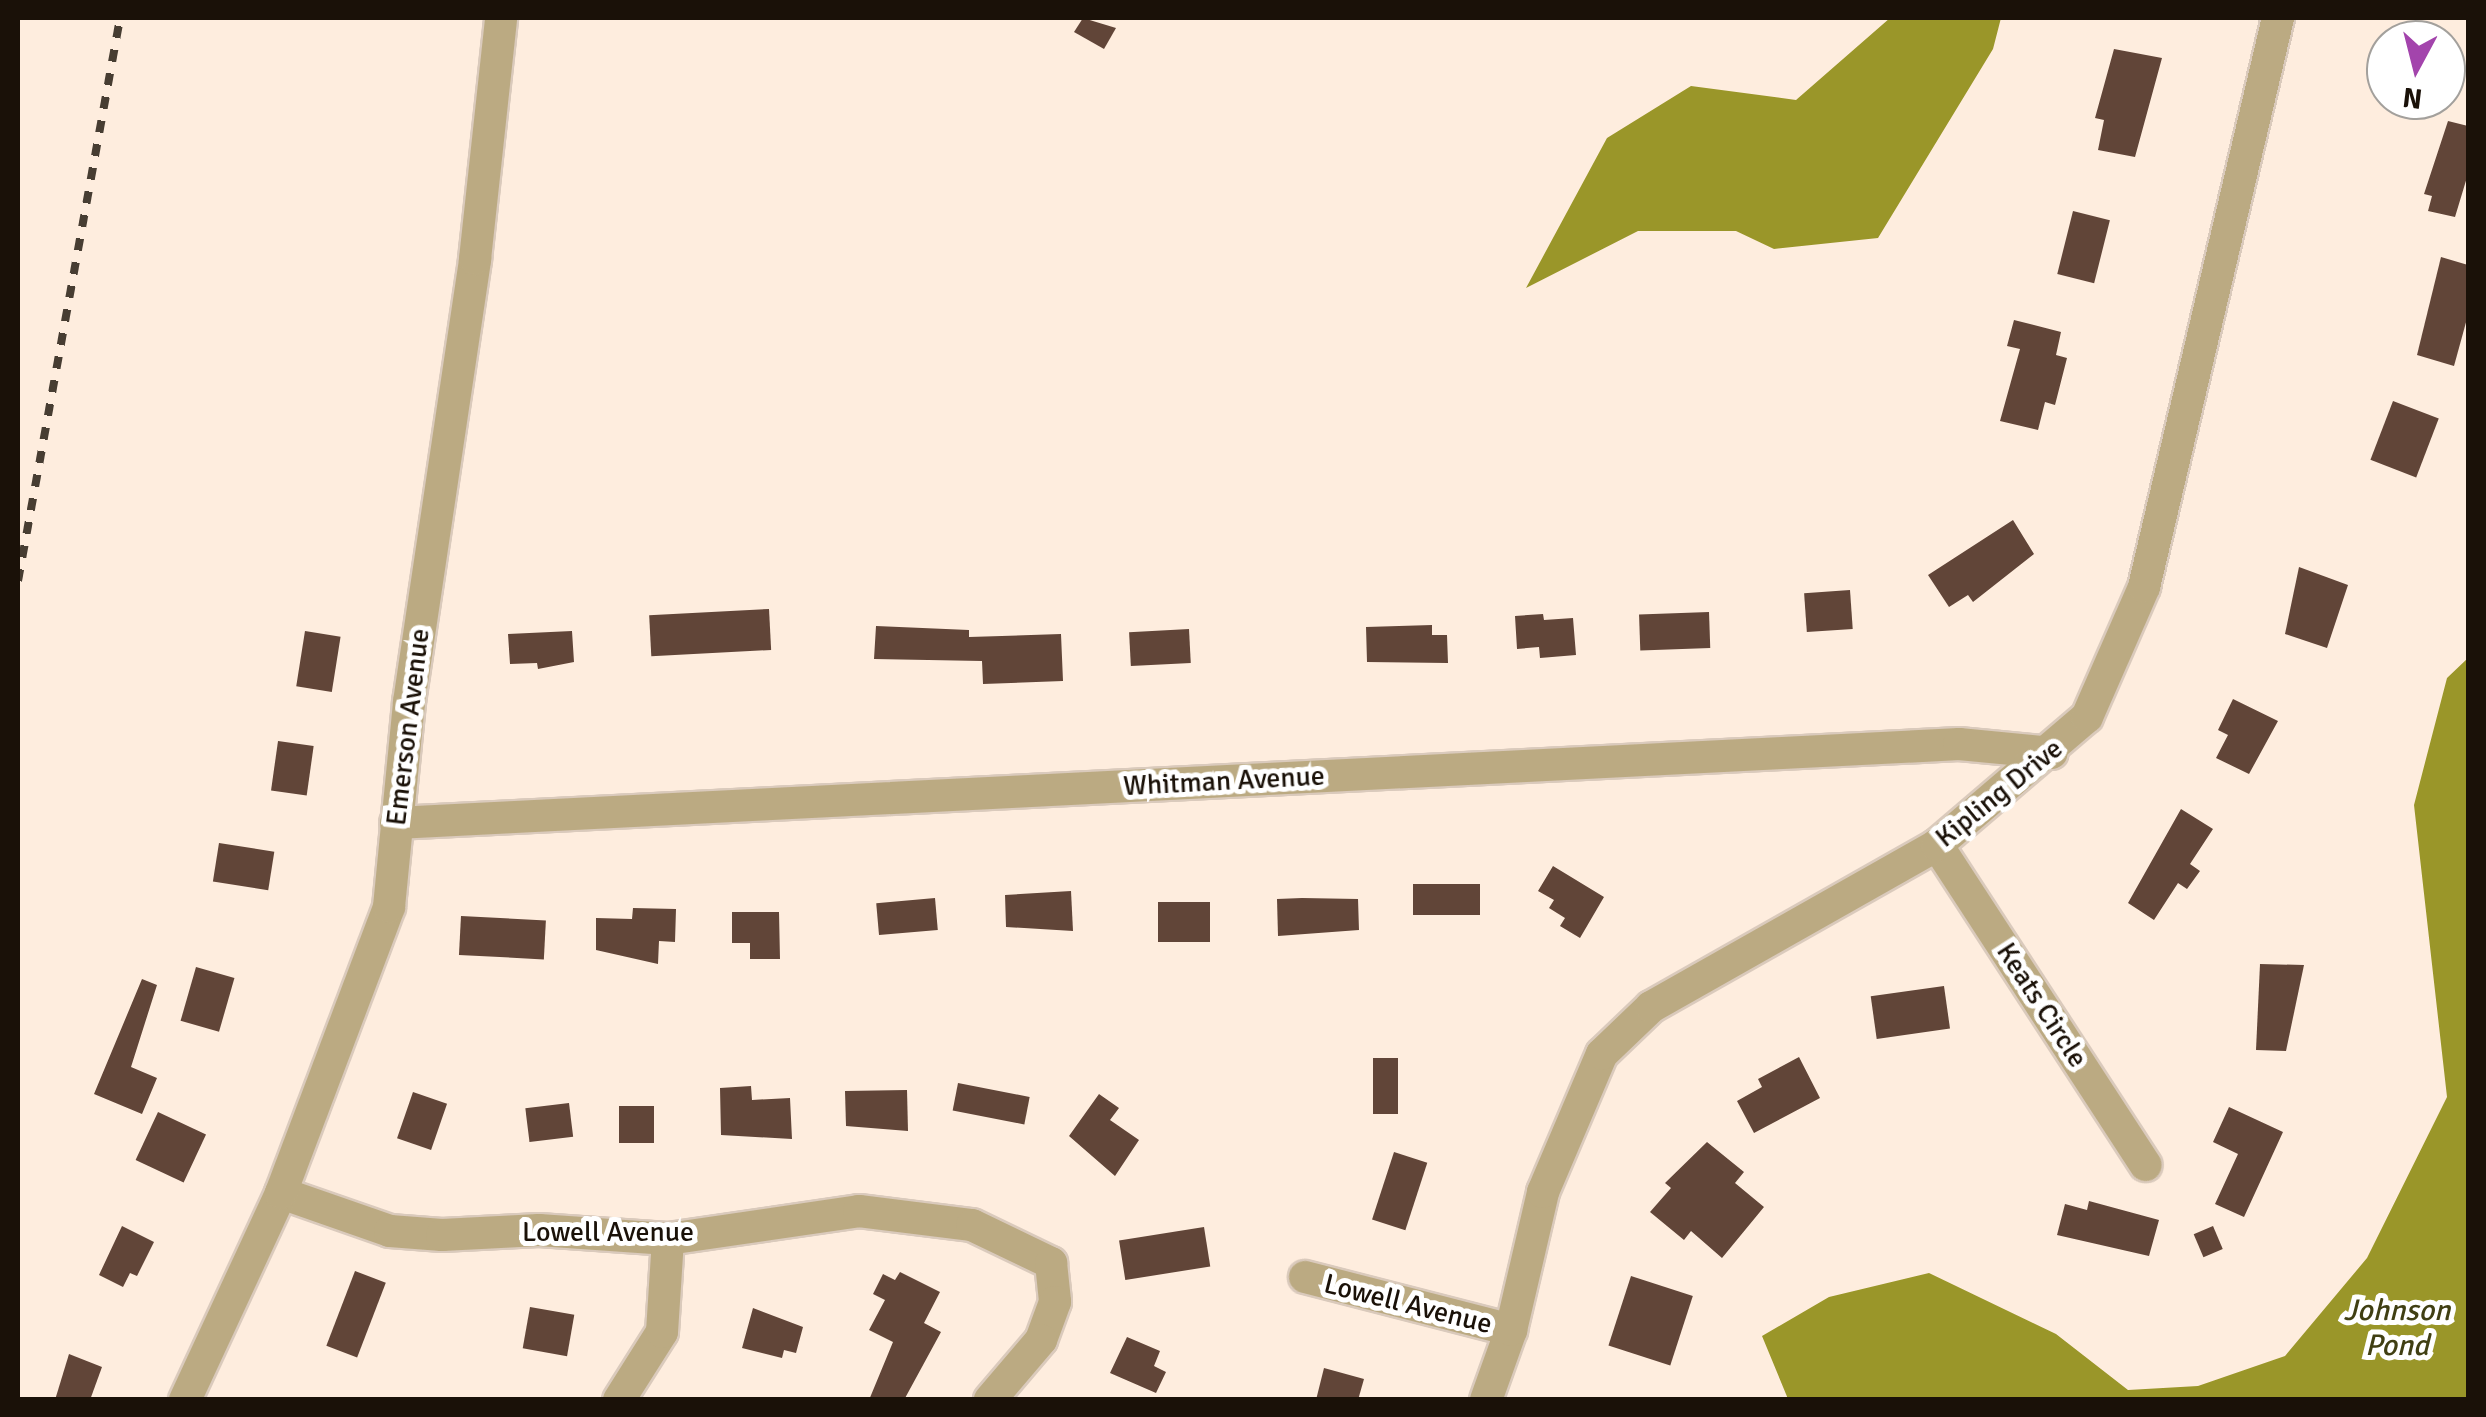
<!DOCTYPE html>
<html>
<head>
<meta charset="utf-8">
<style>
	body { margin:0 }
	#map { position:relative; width:2486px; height:1417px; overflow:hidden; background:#feedde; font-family:Signika,sans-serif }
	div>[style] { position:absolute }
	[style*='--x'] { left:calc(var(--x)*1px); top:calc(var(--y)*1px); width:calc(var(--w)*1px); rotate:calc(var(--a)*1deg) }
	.water>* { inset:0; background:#9a9629 }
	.building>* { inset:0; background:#614538; transform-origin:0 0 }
	.roads { filter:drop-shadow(2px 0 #dacabc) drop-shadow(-2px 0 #dacabc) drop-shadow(0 2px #dacabc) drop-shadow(0 -2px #dacabc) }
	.street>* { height:32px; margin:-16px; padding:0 16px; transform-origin:16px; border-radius:16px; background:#bbaa82 }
	.rail>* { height:8px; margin-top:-4px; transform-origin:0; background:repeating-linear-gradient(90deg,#473d32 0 12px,transparent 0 24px) }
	span { translate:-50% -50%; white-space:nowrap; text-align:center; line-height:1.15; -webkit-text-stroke:10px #fff; paint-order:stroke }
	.street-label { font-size:28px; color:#1a1108 }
	.water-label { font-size:30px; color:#403f13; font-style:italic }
	.frame { position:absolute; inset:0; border:20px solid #1a1108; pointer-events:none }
	.north { position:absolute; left:2366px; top:20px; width:100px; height:100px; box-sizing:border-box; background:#fff; border:2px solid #a3a09c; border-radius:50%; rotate:187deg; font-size:28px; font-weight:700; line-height:40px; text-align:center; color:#1a1108 }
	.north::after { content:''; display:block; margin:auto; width:35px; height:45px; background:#a344ac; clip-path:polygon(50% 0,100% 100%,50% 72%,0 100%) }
</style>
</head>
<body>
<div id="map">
	<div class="water">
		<div style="clip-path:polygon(1890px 18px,2001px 18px,1993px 49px,1878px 238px,1774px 249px,1736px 231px,1638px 231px,1526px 288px,1607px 138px,1691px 86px,1796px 100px)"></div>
		<div style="clip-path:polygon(2468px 658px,2468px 1399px,1788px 1399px,1762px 1336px,1829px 1297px,1929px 1273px,2056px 1334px,2128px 1390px,2198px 1386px,2285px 1356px,2367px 1258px,2447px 1097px,2414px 805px,2447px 678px)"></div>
	</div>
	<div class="building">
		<div style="clip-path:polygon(1083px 18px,1116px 28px,1104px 49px,1074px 32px)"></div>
		<div style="clip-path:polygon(2114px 49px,2162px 58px,2135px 157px,2098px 150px,2104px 120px,2095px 118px)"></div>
		<div style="clip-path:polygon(2448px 121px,2468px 126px,2468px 174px,2455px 217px,2428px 211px,2432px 196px,2424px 194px)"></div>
		<div style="left:2073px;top:211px;width:38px;height:65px;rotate:14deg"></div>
		<div style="clip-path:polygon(2441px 257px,2468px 265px,2468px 315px,2454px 366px,2417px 355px)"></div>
		<div style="clip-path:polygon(2014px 320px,2061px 332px,2056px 355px,2067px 358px,2055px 405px,2045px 402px,2038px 430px,2000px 421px,2020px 349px,2007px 346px)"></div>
		<div style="left:2393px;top:401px;width:49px;height:63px;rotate:21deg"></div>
		<div style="clip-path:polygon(2013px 520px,2034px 554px,1973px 602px,1968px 595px,1949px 607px,1928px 575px)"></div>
		<div style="clip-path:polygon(2299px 567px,2348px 585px,2327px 648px,2285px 634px)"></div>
		<div style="left:1850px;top:590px;width:39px;height:46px;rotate:86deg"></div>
		<div style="left:769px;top:609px;width:41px;height:120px;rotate:87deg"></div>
		<div style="left:1709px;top:612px;width:36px;height:70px;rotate:88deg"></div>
		<div style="clip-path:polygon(1543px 614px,1544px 620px,1573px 618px,1576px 655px,1540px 658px,1539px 647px,1517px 649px,1515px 616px)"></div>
		<div style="clip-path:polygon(1432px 625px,1432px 635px,1447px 635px,1448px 663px,1367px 662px,1366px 627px)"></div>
		<div style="clip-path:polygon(876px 626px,969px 630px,969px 637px,1061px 634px,1063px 681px,983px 684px,982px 661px,874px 659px)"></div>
		<div style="left:1189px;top:629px;width:34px;height:60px;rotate:87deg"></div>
		<div style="left:305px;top:631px;width:36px;height:56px;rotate:9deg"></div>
		<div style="clip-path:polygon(572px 631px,574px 662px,538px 669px,537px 663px,510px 664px,508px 634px)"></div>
		<div style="clip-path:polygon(2233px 699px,2278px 721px,2249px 774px,2216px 758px,2228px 735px,2218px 730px)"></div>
		<div style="left:278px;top:741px;width:36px;height:50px;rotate:8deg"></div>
		<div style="clip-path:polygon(2181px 809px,2213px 829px,2190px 864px,2200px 871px,2187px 889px,2178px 883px,2154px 920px,2128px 903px)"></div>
		<div style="left:219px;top:843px;width:56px;height:39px;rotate:9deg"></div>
		<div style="clip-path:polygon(1553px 866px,1604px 897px,1580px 938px,1560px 926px,1565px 918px,1549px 908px,1554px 900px,1538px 891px)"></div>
		<div style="left:1480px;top:884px;width:31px;height:67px;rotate:90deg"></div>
		<div style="clip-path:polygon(1071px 891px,1073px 931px,1006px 927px,1005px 895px)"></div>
		<div style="left:935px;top:898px;width:32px;height:59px;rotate:85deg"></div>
		<div style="clip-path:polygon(1302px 898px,1358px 899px,1359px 930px,1278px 936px,1277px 899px)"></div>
		<div style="left:1158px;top:902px;width:52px;height:40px"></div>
		<div style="clip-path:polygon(633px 908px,676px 909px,675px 942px,659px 941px,658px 964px,596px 950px,596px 918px,632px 919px)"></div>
		<div style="clip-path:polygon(732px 912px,779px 912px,780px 959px,750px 959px,750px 943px,732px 943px)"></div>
		<div style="left:461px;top:916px;width:85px;height:39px;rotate:3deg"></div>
		<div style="clip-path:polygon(2260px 964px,2304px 965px,2286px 1051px,2256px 1050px)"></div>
		<div style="left:196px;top:967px;width:40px;height:56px;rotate:16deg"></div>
		<div style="clip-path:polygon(142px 979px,157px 985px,131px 1067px,157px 1078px,142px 1114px,94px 1094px)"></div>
		<div style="left:1944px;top:986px;width:43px;height:74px;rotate:82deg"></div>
		<div style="clip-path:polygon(1799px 1057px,1820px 1098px,1754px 1133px,1737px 1101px,1762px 1087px,1758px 1079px)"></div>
		<div style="left:1373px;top:1058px;width:25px;height:56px"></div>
		<div style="left:958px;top:1083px;width:73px;height:28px;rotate:11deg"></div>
		<div style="clip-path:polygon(751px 1086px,752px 1100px,790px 1098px,792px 1139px,721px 1135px,720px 1088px)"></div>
		<div style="clip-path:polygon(907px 1090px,908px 1131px,846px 1126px,845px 1091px)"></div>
		<div style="left:413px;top:1092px;width:36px;height:49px;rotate:19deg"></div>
		<div style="clip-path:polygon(1099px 1094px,1119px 1108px,1110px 1120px,1139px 1140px,1115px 1176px,1069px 1136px)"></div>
		<div style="left:569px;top:1103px;width:34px;height:44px;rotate:83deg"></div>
		<div style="left:619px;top:1106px;width:35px;height:37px"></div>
		<div style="clip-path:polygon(2229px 1107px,2283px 1132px,2244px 1217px,2215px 1204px,2238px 1154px,2213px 1142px)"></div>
		<div style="left:158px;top:1112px;width:53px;height:53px;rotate:25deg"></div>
		<div style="clip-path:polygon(1707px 1142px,1744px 1172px,1735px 1183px,1764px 1207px,1722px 1258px,1691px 1231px,1684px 1240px,1650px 1212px,1671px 1188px,1665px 1183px)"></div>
		<div style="left:1394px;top:1152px;width:35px;height:71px;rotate:18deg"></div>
		<div style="clip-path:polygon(2089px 1201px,2159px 1220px,2149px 1256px,2057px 1235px,2065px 1204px,2087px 1210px)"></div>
		<div style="clip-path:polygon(122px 1226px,154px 1242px,137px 1276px,130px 1273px,123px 1287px,99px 1275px)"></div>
		<div style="left:2213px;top:1226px;width:25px;height:21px;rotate:67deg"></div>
		<div style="left:1204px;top:1227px;width:40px;height:86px;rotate:81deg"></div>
		<div style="left:355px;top:1271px;width:33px;height:80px;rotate:21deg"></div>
		<div style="clip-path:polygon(900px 1272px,940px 1292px,924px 1323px,941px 1332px,904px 1400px,869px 1400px,893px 1342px,869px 1330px,885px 1300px,873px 1294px,883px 1274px,895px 1280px)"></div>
		<div style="left:1631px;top:1276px;width:65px;height:73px;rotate:18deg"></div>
		<div style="left:530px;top:1307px;width:45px;height:42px;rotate:10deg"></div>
		<div style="clip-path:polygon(753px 1308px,803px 1327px,796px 1353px,784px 1350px,782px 1358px,742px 1348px)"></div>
		<div style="clip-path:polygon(1127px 1337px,1160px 1351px,1154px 1366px,1166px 1372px,1156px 1393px,1110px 1373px)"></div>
		<div style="clip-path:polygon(69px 1354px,102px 1367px,90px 1400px,55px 1400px)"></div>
		<div style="clip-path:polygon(1324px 1368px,1364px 1379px,1358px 1400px,1316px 1400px)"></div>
	</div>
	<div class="roads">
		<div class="street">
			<div style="--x:396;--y:823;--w:1565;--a:-2.89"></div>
			<div style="--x:1959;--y:744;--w:93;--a:5.5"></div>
			<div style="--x:1937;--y:845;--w:382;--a:56.9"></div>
			<div style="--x:281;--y:1193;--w:115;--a:19.2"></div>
			<div style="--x:390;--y:1231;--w:52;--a:4.4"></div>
			<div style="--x:442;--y:1235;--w:97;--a:-3"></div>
			<div style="--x:539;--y:1230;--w:129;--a:4"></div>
			<div style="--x:668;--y:1239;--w:193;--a:-8.3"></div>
			<div style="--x:859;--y:1211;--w:114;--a:7.1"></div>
			<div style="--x:972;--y:1225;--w:88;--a:25.7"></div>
			<div style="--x:1051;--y:1263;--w:39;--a:84"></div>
			<div style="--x:1055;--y:1302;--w:40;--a:110.2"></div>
			<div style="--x:1041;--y:1340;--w:79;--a:130.4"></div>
			<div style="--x:1305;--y:1277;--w:213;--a:14.4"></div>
			<div style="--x:185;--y:1400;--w:228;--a:-65.1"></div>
			<div style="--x:281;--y:1193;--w:306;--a:-69.3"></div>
			<div style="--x:389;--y:907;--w:206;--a:-84.4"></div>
			<div style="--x:409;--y:702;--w:448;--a:-81.5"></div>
			<div style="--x:475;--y:259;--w:242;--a:-83.8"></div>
			<div style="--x:619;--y:1400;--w:80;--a:-57.7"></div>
			<div style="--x:662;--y:1332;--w:93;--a:-86.3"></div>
			<div style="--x:1486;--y:1400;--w:74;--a:-70.3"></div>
			<div style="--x:1511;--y:1330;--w:142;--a:-76.9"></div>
			<div style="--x:1543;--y:1192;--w:150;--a:-66.9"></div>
			<div style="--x:1602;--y:1054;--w:68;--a:-43.8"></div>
			<div style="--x:1651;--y:1007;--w:329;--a:-29.5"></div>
			<div style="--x:1937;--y:845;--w:197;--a:-40.5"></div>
			<div style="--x:2087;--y:717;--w:142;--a:-66.3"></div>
			<div style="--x:2144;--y:587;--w:585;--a:-76.75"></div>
		</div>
	</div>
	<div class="rail">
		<div style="--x:18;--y:581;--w:572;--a:-79.73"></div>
	</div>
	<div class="street-label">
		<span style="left:408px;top:727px;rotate:-83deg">Emerson Avenue</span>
		<span style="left:1224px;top:781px;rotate:-3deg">Whitman Avenue</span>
		<span style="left:1999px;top:793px;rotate:-39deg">Kipling Drive</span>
		<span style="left:2042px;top:1005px;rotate:57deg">Keats Circle</span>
		<span style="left:608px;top:1232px">Lowell Avenue</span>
		<span style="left:1408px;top:1304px;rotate:14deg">Lowell Avenue</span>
	</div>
	<div class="water-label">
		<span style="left:2397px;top:1328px">Johnson<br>Pond</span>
	</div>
	<div class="frame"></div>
	<div class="north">N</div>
</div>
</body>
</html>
